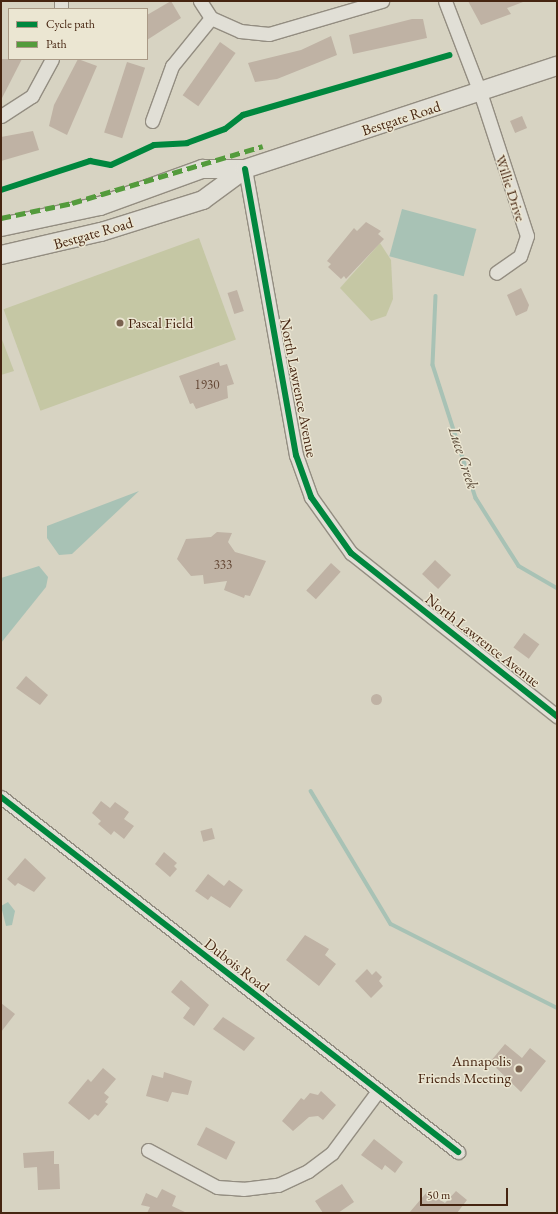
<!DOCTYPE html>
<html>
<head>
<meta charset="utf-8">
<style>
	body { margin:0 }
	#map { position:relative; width:558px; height:1214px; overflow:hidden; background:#d7d3c2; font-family:"EB Garamond",serif }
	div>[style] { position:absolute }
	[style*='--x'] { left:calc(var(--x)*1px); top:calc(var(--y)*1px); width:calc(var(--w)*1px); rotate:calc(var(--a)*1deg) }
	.green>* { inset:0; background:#c5c7a4; transform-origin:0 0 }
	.water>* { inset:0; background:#a8c2b5; transform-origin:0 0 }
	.stream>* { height:3.5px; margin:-1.75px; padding:0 1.75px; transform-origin:1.75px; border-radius:1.75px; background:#a8c2b5 }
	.building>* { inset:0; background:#bfb2a4; transform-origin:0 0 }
	.round { border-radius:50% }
	.roads { filter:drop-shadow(1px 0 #938d81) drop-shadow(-1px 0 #938d81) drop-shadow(0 1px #938d81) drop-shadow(0 -1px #938d81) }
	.street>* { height:13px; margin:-6.5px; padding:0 6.5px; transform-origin:6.5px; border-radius:6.5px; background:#e1dfd6 }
	.secondary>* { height:18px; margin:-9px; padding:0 9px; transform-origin:9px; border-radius:9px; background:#e1dfd6 }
	.quiet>* { height:5px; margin-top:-2.5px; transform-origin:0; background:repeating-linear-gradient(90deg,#549b3c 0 10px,transparent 0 15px) }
	.cycleway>* { height:6px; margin:-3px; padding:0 3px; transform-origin:3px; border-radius:3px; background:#00873e }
	.dots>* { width:11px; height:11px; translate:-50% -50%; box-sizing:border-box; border:2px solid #ebe6d2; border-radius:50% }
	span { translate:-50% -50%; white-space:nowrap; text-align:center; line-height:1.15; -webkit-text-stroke:3px #ebe6d2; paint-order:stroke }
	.number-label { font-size:13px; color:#644836 }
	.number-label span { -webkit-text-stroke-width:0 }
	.street-label { font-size:15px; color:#462511 }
	.poi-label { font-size:15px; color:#462511 }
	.left { translate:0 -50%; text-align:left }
	.right { translate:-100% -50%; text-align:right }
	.water-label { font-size:16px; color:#5a4a38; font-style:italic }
	.frame { position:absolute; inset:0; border:2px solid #462511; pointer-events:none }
	.legend { position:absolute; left:8px; top:8px; width:140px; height:52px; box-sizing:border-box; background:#ebe6d2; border:1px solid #a99985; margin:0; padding:5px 7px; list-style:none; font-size:12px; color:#462511 }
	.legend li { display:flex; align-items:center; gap:8px; height:20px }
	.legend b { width:20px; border:1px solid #a99985 }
	.scale { position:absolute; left:420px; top:1188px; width:88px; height:18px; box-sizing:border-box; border:2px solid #462511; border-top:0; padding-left:5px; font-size:12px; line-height:14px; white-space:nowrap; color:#462511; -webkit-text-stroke:3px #ebe6d2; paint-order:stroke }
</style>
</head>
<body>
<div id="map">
	<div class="green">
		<div style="left:199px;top:238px;width:108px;height:208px;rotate:70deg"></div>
		<div style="clip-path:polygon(380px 243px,391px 260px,393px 299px,386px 316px,371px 321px,340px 288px)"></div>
		<div style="clip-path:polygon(1px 337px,14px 371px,1px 375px)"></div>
	</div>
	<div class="water">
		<div style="left:402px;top:209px;width:77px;height:49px;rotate:15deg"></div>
		<div style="clip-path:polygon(139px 491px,72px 554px,59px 555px,47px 538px,47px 526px)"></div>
		<div style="clip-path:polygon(39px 566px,48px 577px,46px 587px,1px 643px,1px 578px)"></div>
		<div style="clip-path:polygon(8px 902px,15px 911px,12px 925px,6px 926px,1px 906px)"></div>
	</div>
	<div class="stream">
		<div style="--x:436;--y:296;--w:69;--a:92.5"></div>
		<div style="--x:433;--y:365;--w:140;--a:72.1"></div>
		<div style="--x:476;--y:498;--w:80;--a:57.7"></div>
		<div style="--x:519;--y:566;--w:44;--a:30.1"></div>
		<div style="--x:311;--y:791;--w:155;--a:59"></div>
		<div style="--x:391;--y:924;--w:186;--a:26.8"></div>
	</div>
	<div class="building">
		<div style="clip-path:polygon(171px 1px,181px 18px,147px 40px,147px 15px)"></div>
		<div style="clip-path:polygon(468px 1px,523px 1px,523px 2px,507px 8px,511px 14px,481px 25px)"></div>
		<div style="clip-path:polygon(412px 19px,423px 19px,427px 38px,353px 54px,349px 35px)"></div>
		<div style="clip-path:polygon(331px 36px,337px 55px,277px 79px,255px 82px,248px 63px,301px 50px)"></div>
		<div style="left:220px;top:42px;width:19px;height:65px;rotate:35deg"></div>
		<div style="clip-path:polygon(1px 59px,22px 59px,1px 100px)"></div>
		<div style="clip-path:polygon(78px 59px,97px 66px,67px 135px,49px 126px,54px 105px)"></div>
		<div style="left:127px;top:62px;width:19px;height:74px;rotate:18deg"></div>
		<div style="left:522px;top:116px;width:13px;height:13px;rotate:67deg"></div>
		<div style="clip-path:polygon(33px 131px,39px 150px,1px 161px,1px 137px)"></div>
		<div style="clip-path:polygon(366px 222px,381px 231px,378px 234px,384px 239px,346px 279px,344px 276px,341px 279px,328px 267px,331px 264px,327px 261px,354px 228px,357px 231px)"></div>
		<div style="clip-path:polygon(521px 288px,529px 305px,527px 311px,516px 316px,507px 295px)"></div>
		<div style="left:237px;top:290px;width:22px;height:10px;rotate:72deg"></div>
		<div style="clip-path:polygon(219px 362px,220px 366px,227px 364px,234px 384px,227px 386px,228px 398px,196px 409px,193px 403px,190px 404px,179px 376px)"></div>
		<div style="clip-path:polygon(217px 532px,232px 533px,228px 542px,235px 552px,266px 561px,250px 596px,245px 595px,244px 598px,224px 590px,227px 581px,204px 584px,203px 575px,191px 576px,177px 559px,186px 539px,211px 537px)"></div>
		<div style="left:435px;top:560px;width:22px;height:19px;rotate:43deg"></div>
		<div style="left:331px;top:563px;width:13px;height:37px;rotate:42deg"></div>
		<div style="left:524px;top:633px;width:19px;height:18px;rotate:36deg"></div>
		<div style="clip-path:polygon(26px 676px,48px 695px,40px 705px,16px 688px)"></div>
		<div class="round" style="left:370.5px;top:693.5px;width:11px;height:11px"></div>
		<div style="clip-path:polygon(101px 801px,110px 808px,115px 802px,129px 812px,124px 819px,134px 826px,124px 839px,114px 831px,111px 835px,98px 824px,101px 821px,92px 813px)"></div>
		<div style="left:212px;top:828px;width:11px;height:12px;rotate:75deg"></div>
		<div style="clip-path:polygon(164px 852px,177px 863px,174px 866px,177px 869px,170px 877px,155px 864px)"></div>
		<div style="clip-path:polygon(25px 858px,46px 878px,34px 892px,18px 883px,15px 886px,7px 879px)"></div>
		<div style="clip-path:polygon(208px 874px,224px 886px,229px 880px,243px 890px,230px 908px,211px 896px,208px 900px,195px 891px)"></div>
		<div style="clip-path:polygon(305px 935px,329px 949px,325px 955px,336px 964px,319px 986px,286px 960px)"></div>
		<div style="clip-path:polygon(367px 969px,372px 975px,376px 971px,382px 977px,379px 981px,383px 986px,371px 998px,355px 981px)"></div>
		<div style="clip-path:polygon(181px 980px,209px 1005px,194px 1026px,183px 1018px,190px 1008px,171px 992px)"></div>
		<div style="clip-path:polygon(1px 1003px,15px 1014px,1px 1032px)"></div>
		<div style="clip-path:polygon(223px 1017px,255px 1038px,244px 1051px,213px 1029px)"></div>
		<div style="clip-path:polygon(505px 1044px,522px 1058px,530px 1048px,546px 1061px,521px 1092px,490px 1062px)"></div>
		<div style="clip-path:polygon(103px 1068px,116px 1079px,104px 1093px,109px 1097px,105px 1102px,108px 1104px,98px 1116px,95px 1114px,89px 1120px,68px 1103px,88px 1079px,91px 1082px)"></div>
		<div style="clip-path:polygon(164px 1072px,192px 1081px,188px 1095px,172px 1092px,168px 1102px,146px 1096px,152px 1075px,163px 1078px)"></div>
		<div style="clip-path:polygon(321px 1091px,336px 1105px,323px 1120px,318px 1116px,309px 1117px,293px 1131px,282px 1121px,301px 1098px,304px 1100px,310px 1093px,318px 1095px)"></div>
		<div style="left:206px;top:1127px;width:33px;height:20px;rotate:27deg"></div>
		<div style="clip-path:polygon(374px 1139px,403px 1162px,395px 1173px,385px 1165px,382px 1170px,361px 1155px)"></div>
		<div style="clip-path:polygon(54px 1151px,54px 1164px,59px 1164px,60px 1189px,38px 1190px,37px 1167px,24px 1168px,23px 1153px)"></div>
		<div style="clip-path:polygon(342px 1184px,354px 1202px,338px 1213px,323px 1213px,315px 1201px)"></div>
		<div style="clip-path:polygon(162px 1189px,176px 1196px,172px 1206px,187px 1213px,147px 1213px,150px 1207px,141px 1205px,146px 1193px,157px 1198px)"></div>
		<div style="clip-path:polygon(456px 1191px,467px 1200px,457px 1213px,409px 1213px,427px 1192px,445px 1203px)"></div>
	</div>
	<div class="roads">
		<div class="street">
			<div style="--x:61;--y:1;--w:8;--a:90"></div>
			<div style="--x:200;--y:1;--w:20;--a:57"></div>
			<div style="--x:211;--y:18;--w:32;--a:24"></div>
			<div style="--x:240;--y:31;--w:29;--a:6"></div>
			<div style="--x:269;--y:34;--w:118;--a:-16.3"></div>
			<div style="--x:445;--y:1;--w:97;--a:69"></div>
			<div style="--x:480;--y:92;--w:151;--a:71.9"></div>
			<div style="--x:527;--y:236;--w:21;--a:109"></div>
			<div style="--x:520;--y:256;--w:29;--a:145"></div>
			<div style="--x:1;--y:116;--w:37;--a:-33"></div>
			<div style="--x:32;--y:96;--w:42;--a:-61.6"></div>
			<div style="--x:152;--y:121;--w:59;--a:-70"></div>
			<div style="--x:172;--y:66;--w:62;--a:-50.9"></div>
			<div style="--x:245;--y:169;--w:291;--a:79.9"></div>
			<div style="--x:296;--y:455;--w:45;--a:70.3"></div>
			<div style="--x:311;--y:497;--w:69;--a:54.5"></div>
			<div style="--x:351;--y:553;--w:263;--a:38.4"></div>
			<div style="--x:1;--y:797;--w:579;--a:37.84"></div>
			<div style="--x:148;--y:1150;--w:78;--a:28.2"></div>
			<div style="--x:217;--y:1187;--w:26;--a:4"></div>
			<div style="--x:243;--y:1189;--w:35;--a:-7"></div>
			<div style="--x:278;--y:1185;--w:33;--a:-25"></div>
			<div style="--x:308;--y:1171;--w:30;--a:-37"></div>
			<div style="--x:332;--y:1153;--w:77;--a:-53.4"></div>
		</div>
		<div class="secondary">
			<div style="--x:1;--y:227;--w:101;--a:-12"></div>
			<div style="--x:100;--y:206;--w:109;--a:-19.9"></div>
			<div style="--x:202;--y:169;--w:43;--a:0"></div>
			<div style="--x:1;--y:255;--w:103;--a:-13"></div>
			<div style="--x:101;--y:232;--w:107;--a:-17.4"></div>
			<div style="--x:203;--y:200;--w:52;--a:-36.4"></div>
			<div style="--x:245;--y:169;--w:329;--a:-18.3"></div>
		</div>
	</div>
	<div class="quiet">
		<div style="--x:1;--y:218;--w:73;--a:-11.9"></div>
		<div style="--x:72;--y:203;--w:199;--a:-16.6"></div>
	</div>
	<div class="cycleway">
		<div style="--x:245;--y:169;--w:291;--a:79.9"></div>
		<div style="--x:296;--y:455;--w:45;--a:70.3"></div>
		<div style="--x:311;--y:497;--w:69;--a:54.5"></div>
		<div style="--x:351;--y:553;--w:263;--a:38.4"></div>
		<div style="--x:1;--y:190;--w:94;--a:-18"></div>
		<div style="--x:90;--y:161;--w:21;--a:11"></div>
		<div style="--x:111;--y:165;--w:47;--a:-24.9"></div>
		<div style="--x:154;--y:145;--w:33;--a:-3"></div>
		<div style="--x:187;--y:143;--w:40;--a:-20.2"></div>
		<div style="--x:225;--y:129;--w:23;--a:-38"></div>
		<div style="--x:243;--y:115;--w:215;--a:-16.2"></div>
		<div style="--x:1;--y:797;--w:579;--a:37.84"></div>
	</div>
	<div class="dots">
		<div style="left:120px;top:323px;background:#79624f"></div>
		<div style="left:519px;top:1069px;background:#79624f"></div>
	</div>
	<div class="number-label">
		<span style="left:207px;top:385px">1930</span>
		<span style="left:223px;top:565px">333</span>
	</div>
	<div class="street-label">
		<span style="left:401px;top:118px;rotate:-18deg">Bestgate Road</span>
		<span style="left:511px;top:188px;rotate:72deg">Willie Drive</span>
		<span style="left:93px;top:233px;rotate:-16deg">Bestgate Road</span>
		<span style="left:299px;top:388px;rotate:79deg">North Lawrence Avenue</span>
		<span style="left:483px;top:640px;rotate:38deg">North Lawrence Avenue</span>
		<span style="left:237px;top:965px;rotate:38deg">Dubois Road</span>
	</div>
	<div class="poi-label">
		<span class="left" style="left:128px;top:323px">Pascal Field</span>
		<span class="right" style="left:511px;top:1069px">Annapolis<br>Friends Meeting</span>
	</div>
	<div class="water-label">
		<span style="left:463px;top:458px;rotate:72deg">Luce Creek</span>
	</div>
	<div class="frame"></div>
	<ul class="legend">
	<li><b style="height:5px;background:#00873e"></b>Cycle path</li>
	<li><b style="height:5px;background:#549b3c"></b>Path</li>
	</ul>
	<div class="scale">50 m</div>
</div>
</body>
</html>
